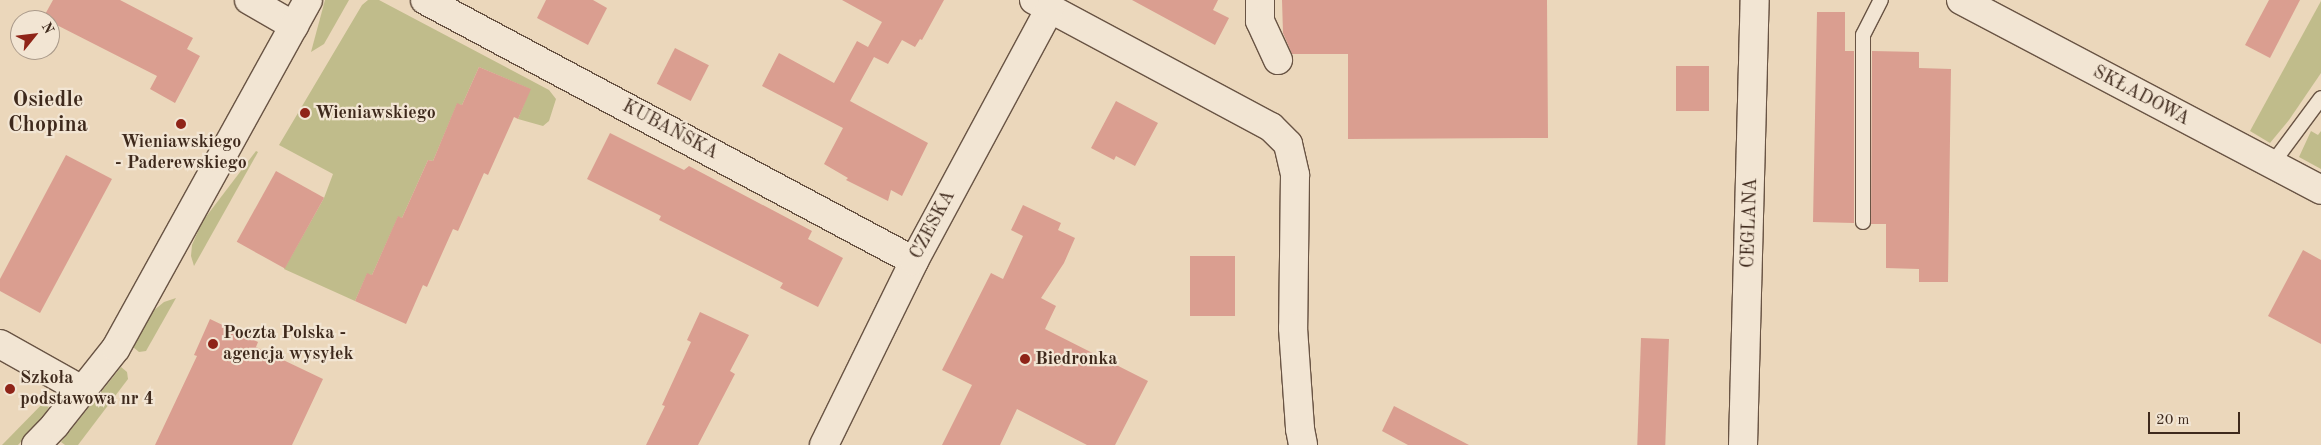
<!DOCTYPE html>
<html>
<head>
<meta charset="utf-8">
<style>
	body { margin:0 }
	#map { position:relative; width:2321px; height:445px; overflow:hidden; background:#ebd7bb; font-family:"Old Standard TT",serif }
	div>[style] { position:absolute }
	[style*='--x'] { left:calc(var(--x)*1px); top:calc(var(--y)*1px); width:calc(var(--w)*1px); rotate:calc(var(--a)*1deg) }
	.green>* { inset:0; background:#c0bc8b }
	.building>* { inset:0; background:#da9e90; transform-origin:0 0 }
	.roads { filter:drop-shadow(1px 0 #695444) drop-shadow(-1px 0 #695444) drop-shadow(0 1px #695444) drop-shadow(0 -1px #695444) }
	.service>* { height:14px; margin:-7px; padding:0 7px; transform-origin:7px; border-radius:7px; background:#f2e5d3 }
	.minor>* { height:28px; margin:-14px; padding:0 14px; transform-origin:14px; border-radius:14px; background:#f2e5d3 }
	.dots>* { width:14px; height:14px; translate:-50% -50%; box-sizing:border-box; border:2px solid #f2e5d3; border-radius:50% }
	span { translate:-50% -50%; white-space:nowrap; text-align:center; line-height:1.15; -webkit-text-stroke:4.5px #f2e5d3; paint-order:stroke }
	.street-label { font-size:18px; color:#3e291c }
	.poi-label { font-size:18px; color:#3e291c; font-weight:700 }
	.left { translate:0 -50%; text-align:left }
	.district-label { font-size:22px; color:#3e291c; font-weight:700 }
	.north { position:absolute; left:10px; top:10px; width:50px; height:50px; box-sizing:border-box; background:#f2e5d3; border:1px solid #aa9a8a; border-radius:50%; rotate:61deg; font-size:14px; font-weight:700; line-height:20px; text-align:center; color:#3e291c }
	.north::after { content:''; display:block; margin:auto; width:18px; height:22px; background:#8f2418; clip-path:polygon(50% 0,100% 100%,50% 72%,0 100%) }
	.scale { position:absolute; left:2148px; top:412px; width:92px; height:22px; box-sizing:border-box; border:2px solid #3e291c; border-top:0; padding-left:6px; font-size:15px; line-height:18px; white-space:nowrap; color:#3e291c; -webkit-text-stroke:4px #f2e5d3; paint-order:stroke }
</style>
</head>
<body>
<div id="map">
	<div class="green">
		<div style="clip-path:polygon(325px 0,349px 0,324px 44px,311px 52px)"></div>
		<div style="clip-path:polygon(368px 0,379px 0,549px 90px,556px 99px,549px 121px,543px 126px,518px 119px,530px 89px,479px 67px,462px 105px,457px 104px,433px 161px,428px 160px,402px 218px,398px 217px,372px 275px,367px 274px,355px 301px,284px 269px,324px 198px,333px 174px,279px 145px,362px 5px)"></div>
		<div style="clip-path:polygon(2321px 1px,2321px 73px,2289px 120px,2270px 143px,2250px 131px)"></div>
		<div style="clip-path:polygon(2311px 131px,2318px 135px,2321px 131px,2321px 169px,2299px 157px)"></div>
		<div style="clip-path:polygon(256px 151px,258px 152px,194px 266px,191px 256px,192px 245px,202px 222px)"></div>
		<div style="clip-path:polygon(176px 298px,146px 351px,139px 352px,133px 347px,153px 311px,164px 302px)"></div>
		<div style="clip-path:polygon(121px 367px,127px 372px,128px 379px,78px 445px,65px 445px,61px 442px)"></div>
		<div style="clip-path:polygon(50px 396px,49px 406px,45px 415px,18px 445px,2px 445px)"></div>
	</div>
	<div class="building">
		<div style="clip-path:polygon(53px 0,120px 0,193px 38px,187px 49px,200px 56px,175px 103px,150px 89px,157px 76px,43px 18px)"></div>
		<div style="clip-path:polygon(546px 0,593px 0,607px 8px,588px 45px,537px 18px)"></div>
		<div style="clip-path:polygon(842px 0,944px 0,922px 40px,920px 39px,915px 47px,902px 40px,888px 64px,874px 57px,850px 101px,928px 143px,902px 196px,891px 190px,888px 201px,846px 180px,848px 178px,824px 164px,843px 128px,762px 86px,779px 53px,834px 83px,857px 41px,868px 47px,882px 22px)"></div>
		<div style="clip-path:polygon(1132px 0,1218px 0,1213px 10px,1229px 18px,1215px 45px)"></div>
		<div style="clip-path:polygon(1282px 0,1547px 0,1548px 138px,1348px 139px,1348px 54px,1292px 54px,1283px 33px)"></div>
		<div style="clip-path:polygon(2269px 0,2300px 0,2270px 58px,2245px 45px)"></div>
		<div style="clip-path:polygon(1817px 12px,1845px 12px,1845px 51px,1854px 51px,1854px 223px,1813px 222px)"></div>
		<div style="left:675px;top:48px;width:38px;height:40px;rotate:27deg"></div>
		<div style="clip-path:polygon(1872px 51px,1919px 52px,1919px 68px,1951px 69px,1948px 282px,1919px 282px,1919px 269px,1886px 268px,1886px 224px,1871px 224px)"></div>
		<div style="left:1676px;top:66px;width:33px;height:45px"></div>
		<div style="clip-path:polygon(479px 67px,531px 89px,518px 119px,514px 117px,488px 175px,484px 173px,458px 231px,453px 229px,427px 287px,423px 285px,406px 324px,355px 301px,367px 273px,372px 275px,398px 216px,402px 218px,428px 160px,433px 161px,457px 103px,462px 105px)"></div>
		<div style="clip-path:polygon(1116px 101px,1158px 123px,1135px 166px,1116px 156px,1114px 160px,1091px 148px)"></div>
		<div style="clip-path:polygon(610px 133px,684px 170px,689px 166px,812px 231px,808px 239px,843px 258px,818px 307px,780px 288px,783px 283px,659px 220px,661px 216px,587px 179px)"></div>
		<div style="clip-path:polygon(66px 155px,112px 179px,40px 313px,0 291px,0 279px)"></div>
		<div style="left:276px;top:171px;width:55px;height:81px;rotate:29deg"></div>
		<div style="clip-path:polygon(1023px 205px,1061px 223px,1058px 230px,1075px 238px,1064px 263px,1041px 298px,1056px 306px,1045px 329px,1148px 381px,1115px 445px,1087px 445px,1017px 409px,1000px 445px,942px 445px,972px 385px,942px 370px,991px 273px,1003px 279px,1023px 236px,1011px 230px)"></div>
		<div style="clip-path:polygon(2303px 250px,2321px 260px,2321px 344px,2268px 316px)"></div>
		<div style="left:1190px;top:256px;width:45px;height:60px"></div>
		<div style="clip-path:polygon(700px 312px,749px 335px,730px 371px,735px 374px,698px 445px,646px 445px,665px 406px,662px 405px,691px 342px,687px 340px)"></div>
		<div style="clip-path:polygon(210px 319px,258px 342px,256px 347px,323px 379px,292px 445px,155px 445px,197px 356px,194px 355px)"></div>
		<div style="left:1641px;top:338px;width:28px;height:107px;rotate:2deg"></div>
		<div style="clip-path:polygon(1394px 406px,1469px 445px,1408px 445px,1382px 431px)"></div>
	</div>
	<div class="roads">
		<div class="service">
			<div style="--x:2272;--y:164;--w:82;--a:-53.4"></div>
			<div style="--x:1863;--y:222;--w:187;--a:-90"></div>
			<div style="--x:1863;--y:35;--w:39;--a:-63"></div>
		</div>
		<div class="minor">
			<div style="--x:249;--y:0;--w:52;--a:30"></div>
			<div style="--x:425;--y:0;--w:554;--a:28.09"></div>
			<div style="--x:1034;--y:0;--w:269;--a:28.2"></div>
			<div style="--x:1271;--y:127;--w:24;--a:45"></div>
			<div style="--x:1288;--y:144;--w:32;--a:77"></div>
			<div style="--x:1295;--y:175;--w:153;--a:90.7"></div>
			<div style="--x:1293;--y:328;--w:101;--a:86"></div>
			<div style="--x:1300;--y:429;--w:16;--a:79"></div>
			<div style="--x:1260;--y:0;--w:21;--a:90"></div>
			<div style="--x:1260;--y:21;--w:43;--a:65.2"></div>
			<div style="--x:1961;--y:0;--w:407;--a:27.8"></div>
			<div style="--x:0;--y:344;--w:94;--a:29.3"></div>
			<div style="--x:36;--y:445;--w:28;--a:-46"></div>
			<div style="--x:55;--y:425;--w:98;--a:-51.6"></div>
			<div style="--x:116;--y:348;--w:397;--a:-61.1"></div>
			<div style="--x:824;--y:445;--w:205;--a:-63.9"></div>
			<div style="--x:914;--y:261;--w:287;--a:-61.7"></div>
			<div style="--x:1743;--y:445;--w:445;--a:-88.5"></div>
		</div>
	</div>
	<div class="dots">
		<div style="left:305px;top:113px;background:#8f2418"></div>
		<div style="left:181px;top:124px;background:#8f2418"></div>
		<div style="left:213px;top:344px;background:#8f2418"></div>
		<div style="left:1025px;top:359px;background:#8f2418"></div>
		<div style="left:10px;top:389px;background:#8f2418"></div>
	</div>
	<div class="street-label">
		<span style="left:2141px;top:96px;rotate:28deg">SKŁADOWA</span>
		<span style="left:670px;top:130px;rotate:28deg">KUBAŃSKA</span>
		<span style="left:1750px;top:223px;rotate:-88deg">CEGLANA</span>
		<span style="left:933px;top:225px;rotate:-62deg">CZESKA</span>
	</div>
	<div class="poi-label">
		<span class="left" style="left:315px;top:113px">Wieniawskiego</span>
		<span style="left:181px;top:153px">Wieniawskiego<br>- Paderewskiego</span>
		<span class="left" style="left:223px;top:344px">Poczta Polska -<br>agencja wysyłek</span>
		<span class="left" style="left:1035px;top:359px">Biedronka</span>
		<span class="left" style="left:20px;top:389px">Szkoła<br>podstawowa nr 4</span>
	</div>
	<div class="district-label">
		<span style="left:48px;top:113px">Osiedle<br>Chopina</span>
	</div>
	<div class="north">N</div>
	<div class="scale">20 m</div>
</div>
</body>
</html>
